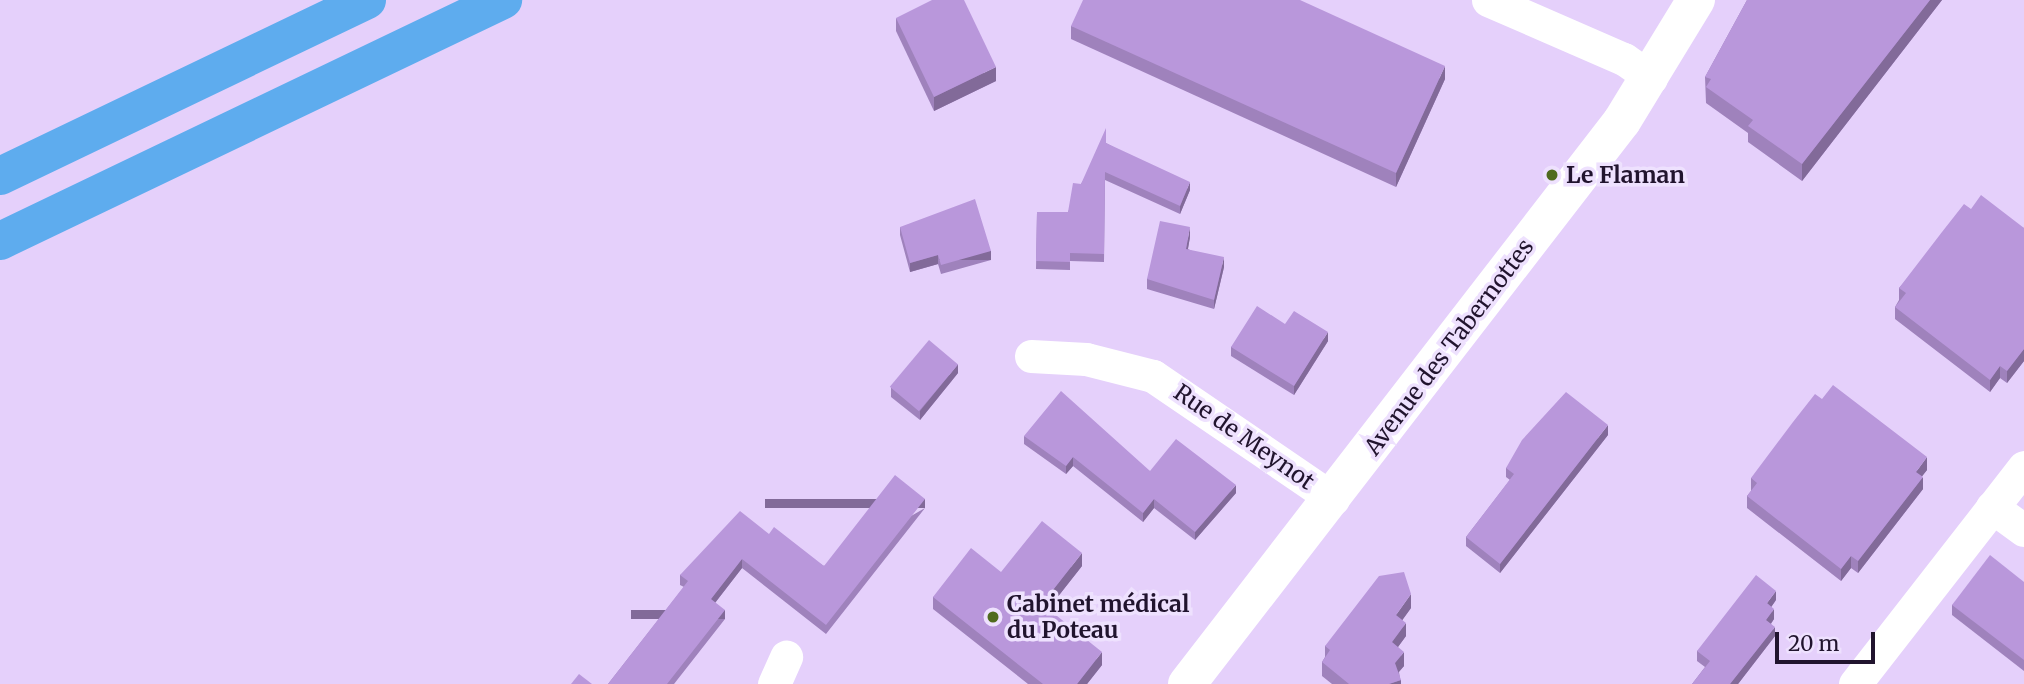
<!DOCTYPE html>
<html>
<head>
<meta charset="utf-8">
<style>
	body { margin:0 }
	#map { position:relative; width:2024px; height:684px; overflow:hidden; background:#e5d0fb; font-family:Merriweather,serif }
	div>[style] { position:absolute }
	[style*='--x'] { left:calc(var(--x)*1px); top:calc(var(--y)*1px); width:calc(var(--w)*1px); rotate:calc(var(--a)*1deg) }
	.street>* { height:33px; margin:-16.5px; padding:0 16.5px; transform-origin:16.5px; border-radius:16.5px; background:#fff }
	.secondary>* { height:38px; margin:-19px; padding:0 19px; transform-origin:19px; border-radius:19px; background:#fff }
	.highway>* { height:38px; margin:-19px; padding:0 19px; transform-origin:19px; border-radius:19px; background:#5eacee }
	.wall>* { inset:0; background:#9f82bc }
	.shaded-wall>* { inset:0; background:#826a99; transform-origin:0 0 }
	.building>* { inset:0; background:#b997db; transform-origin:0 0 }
	.dots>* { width:19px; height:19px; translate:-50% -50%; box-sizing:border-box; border:4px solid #eee1fe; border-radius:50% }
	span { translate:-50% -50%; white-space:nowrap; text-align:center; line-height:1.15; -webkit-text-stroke:7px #eee1fe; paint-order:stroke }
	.poi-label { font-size:23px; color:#21142e; font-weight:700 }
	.left { translate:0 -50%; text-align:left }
	.street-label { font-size:23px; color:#21142e }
	.scale { position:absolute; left:1775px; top:632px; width:100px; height:32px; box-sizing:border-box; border:4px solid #21142e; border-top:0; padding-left:9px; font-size:21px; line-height:24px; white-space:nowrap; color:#21142e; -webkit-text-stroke:5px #eee1fe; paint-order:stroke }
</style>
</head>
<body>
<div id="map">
	<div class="street">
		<div style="--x:1488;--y:0;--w:148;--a:23.5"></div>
		<div style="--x:1624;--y:59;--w:33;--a:35"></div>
		<div style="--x:1031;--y:356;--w:55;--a:3.1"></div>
		<div style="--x:1086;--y:359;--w:69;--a:14.2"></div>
		<div style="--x:1153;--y:376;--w:218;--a:34.3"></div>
		<div style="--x:1992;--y:507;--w:39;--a:36"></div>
		<div style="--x:774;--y:684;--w:30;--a:-66"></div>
		<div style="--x:1855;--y:684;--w:275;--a:-52.1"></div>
	</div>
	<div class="secondary">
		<div style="--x:1187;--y:684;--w:711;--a:-52.31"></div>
		<div style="--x:1622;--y:121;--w:142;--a:-58.6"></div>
	</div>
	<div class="highway">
		<div style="--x:0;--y:176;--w:407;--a:-25.6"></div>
		<div style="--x:0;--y:241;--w:558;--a:-25.6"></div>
	</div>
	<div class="wall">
		<div style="clip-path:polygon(1747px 0,1942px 0,1802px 181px,1748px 142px,1748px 133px,1706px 103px,1705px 77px)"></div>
		<div style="clip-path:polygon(896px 18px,996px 81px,934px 111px,896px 31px)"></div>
		<div style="clip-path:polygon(1071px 26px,1445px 79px,1396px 187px,1071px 39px)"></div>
		<div style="clip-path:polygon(1106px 143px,1190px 190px,1180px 214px,1105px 180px,1104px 262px,1070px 261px,1070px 270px,1036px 269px,1037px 212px,1068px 212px,1081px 184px)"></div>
		<div style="clip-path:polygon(1971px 209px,2024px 228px,2024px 361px,2007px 383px,2000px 378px,1990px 392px,1895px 319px,1895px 307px,1899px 300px,1899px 288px)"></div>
		<div style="clip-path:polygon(900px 227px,991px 260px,941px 274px,938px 264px,910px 272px,900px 235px)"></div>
		<div style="clip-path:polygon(1190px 237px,1188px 249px,1224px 267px,1214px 309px,1147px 289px,1147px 279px)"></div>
		<div style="clip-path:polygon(1285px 324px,1328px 341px,1294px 395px,1231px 356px,1231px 347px)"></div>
		<div style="clip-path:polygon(958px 373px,920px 420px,891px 397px,891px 388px)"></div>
		<div style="clip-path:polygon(1608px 435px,1500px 573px,1466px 546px,1466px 537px,1510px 480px,1506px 477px,1506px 468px)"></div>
		<div style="clip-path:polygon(1024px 436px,1150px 471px,1236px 493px,1195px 540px,1154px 508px,1143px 522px,1073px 466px,1066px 474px,1024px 444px)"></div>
		<div style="clip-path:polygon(1927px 470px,1922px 476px,1923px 489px,1858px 573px,1851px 568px,1841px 581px,1747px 508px,1747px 496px,1751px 491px,1751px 478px)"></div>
		<div style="clip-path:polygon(925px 508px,826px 634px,742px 568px,715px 603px,725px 619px,674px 684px,608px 684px,684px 587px,680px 585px,680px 575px,769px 534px,824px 566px)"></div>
		<div style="clip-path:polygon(1082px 566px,1048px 609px,1102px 665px,1087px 684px,1028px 684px,933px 609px,933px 597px,1001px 572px)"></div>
		<div style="clip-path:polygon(2024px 582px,2024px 671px,1952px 615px,1952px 605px)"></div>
		<div style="clip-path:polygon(1776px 600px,1771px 607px,1774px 619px,1771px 624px,1775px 636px,1738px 684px,1692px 684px,1705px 667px,1697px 661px,1697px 651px)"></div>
		<div style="clip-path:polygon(1411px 608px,1402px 620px,1406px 636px,1398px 647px,1404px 666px,1399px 672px,1401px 684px,1332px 684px,1322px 676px,1322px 662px,1325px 657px,1325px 646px)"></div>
	</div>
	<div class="shaded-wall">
		<div style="clip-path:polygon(1930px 0,1942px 0,1802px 181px,1802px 164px)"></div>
		<div style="clip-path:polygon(1445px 66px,1445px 79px,1396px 187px,1396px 173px)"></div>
		<div style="clip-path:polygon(996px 67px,996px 81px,934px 111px,934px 97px)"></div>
		<div style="clip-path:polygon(1190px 182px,1190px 190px,1180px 214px,1180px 206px)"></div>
		<div style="clip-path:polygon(1190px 227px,1190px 237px,1186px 259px,1186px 249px)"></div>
		<div style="left:991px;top:251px;width:9px;height:52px;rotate:90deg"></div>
		<div style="clip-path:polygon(938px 255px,938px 264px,910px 272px,910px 263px)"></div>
		<div style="clip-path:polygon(1224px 257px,1224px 267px,1214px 309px,1214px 300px)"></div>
		<div style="clip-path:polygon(1328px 332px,1328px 341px,1294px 395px,1294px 386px)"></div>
		<div style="clip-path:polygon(2024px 349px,2024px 361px,2007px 383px,2007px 371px)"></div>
		<div style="clip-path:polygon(958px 364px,958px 373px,920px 420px,920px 411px)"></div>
		<div style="clip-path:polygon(2000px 366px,2000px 378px,1990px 392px,1990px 380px)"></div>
		<div style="clip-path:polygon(1608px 425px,1608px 435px,1500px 573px,1500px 564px)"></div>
		<div style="clip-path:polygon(1073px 457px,1073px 466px,1066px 474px,1066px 466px)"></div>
		<div style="clip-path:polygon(1927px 457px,1927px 470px,1916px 484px,1916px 472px)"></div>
		<div style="clip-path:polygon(1923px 477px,1923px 489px,1858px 573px,1858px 561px)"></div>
		<div style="clip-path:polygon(1236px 485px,1236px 493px,1195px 540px,1195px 532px)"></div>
		<div style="left:925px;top:499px;width:9px;height:160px;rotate:90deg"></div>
		<div style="clip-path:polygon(1154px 499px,1154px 508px,1143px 522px,1143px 513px)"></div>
		<div style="clip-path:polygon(1082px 553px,1082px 566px,1042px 617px,1042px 604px)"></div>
		<div style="clip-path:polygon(1851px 556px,1851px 568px,1841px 581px,1841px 569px)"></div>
		<div style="clip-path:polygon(742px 559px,742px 568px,711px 608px,711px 599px)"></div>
		<div style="clip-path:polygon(1776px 591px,1776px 600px,1767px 613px,1767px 603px)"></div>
		<div style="clip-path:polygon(1411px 594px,1411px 608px,1396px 629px,1396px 615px)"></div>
		<div style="clip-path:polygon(1774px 609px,1774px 619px,1766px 630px,1766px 620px)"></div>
		<div style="left:725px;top:610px;width:9px;height:94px;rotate:90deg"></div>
		<div style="clip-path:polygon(1406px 623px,1406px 636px,1392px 655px,1392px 642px)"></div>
		<div style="clip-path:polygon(1775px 627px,1775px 636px,1738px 684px,1730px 684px)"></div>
		<div style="clip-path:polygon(1102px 652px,1102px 665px,1087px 684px,1077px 684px)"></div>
		<div style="clip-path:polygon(1404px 652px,1404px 666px,1395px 676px,1395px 663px)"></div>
		<div style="clip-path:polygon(1401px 680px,1401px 684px,1389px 684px)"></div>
	</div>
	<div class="building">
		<div style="clip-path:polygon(932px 0,964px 0,996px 67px,934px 97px,896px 18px)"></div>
		<div style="clip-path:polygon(1083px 0,1300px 0,1445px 66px,1396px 173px,1071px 26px)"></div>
		<div style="clip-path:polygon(1747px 0,1930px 0,1802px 164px,1748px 126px,1753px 120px,1706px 87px,1711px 79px,1705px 77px)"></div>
		<div style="clip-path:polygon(1106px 128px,1106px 143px,1190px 182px,1180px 206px,1105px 172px,1104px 254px,1070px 253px,1070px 262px,1036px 261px,1037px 212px,1068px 212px,1073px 183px,1081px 184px)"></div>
		<div style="clip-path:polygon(1981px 195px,2024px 228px,2024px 349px,2007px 371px,2000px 366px,1990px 380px,1895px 307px,1906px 293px,1899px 288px,1942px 232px,1964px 204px,1971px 209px)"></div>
		<div style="clip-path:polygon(975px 199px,991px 251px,941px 265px,938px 255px,910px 263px,900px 227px)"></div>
		<div style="clip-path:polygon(1160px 221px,1190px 227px,1186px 249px,1224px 257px,1214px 300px,1147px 279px)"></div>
		<div style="clip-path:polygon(1257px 306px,1285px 324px,1294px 311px,1328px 332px,1294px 386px,1231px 347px)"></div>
		<div style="left:929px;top:340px;width:38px;height:61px;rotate:40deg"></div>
		<div style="clip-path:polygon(1833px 385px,1927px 457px,1916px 472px,1923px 477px,1858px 561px,1851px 556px,1841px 569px,1747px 496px,1757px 483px,1751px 478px,1793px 422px,1815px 394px,1822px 399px)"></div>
		<div style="clip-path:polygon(1061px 391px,1150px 471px,1176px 439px,1236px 485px,1195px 532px,1154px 499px,1143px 513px,1073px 457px,1066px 466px,1024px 436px)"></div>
		<div style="clip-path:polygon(1566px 392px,1608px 425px,1500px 564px,1466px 537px,1514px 474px,1506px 468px,1522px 440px)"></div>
		<div style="clip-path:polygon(895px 475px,925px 499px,826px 625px,742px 559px,711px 599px,725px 610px,667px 684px,608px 684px,688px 581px,680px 575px,740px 511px,769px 534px,774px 527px,824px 566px)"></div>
		<div style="clip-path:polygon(1042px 521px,1082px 553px,1042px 604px,1102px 652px,1077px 684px,1043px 684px,933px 597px,971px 548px,1001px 572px)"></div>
		<div style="clip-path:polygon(1990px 555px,2024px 582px,2024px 660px,1952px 605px)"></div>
		<div style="clip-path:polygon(1404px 572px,1411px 594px,1396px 615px,1406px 623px,1392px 642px,1404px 652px,1395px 663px,1401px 680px,1389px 684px,1349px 684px,1322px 662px,1330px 650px,1325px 646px,1379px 576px)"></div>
		<div style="clip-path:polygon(1756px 575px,1776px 591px,1767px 603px,1774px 609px,1766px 620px,1775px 627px,1730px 684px,1692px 684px,1710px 661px,1697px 651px)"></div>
		<div style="clip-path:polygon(579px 674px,592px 684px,571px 684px)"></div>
	</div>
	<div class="dots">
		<div style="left:1552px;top:175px;background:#506b1e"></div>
		<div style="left:993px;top:617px;background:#506b1e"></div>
	</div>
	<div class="poi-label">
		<span class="left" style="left:1566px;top:175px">Le Flaman</span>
		<span class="left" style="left:1007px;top:617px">Cabinet médical<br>du Poteau</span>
	</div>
	<div class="street-label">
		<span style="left:1449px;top:347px;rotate:-53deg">Avenue des Tabernottes</span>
		<span style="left:1244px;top:437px;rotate:35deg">Rue de Meynot</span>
	</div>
	<div class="scale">20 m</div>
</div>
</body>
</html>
